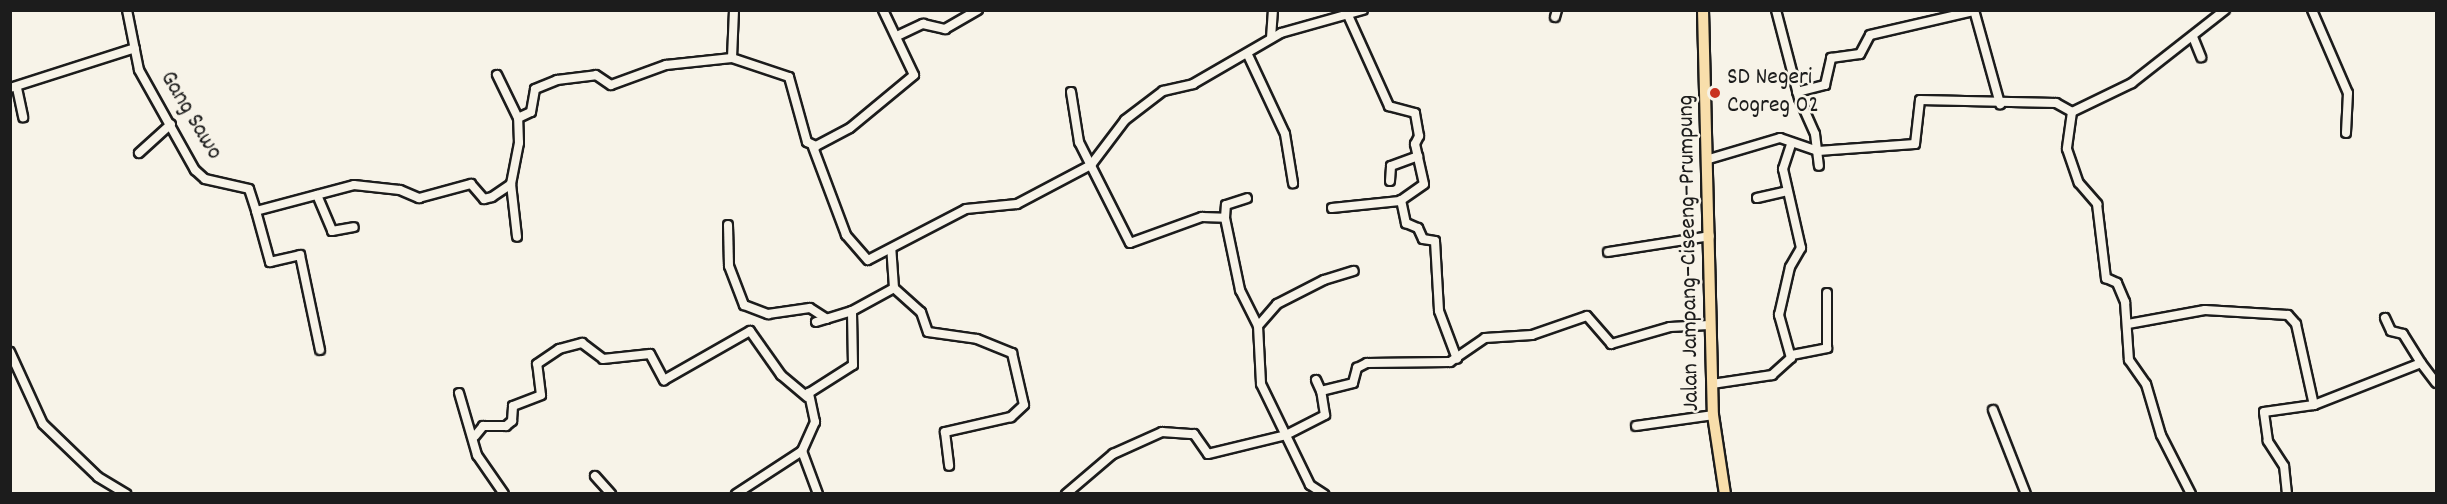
<!DOCTYPE html>
<html>
<head>
<meta charset="utf-8">
<style>
	body { margin:0 }
	#map { position:relative; width:2447px; height:504px; overflow:hidden; background:#f7f3e8; font-family:Dekko,sans-serif }
	div>[style] { position:absolute }
	[style*='--x'] { left:calc(var(--x)*1px); top:calc(var(--y)*1px); width:calc(var(--w)*1px); rotate:calc(var(--a)*1deg) }
	.roads { filter:drop-shadow(2px 0 #1c1c1c) drop-shadow(-2px 0 #1c1c1c) drop-shadow(0 2px #1c1c1c) drop-shadow(0 -2px #1c1c1c) }
	.minor>* { height:8px; margin:-4px; padding:0 4px; transform-origin:4px; border-radius:4px; background:#f7f3e8 }
	.major>* { height:10px; margin:-5px; padding:0 5px; transform-origin:5px; border-radius:5px; background:#f8deab }
	.dots>* { width:16px; height:16px; translate:-50% -50%; box-sizing:border-box; border:3px solid #f7f3e8; border-radius:50% }
	span { translate:-50% -50%; white-space:nowrap; text-align:center; line-height:1.15; -webkit-text-stroke:5px #f7f3e8; paint-order:stroke }
	.poi-label { font-size:24px; color:#1c1c1c }
	.left { translate:0 -50%; text-align:left }
	.street-label { font-size:24px; color:#1c1c1c }
	.frame { position:absolute; inset:0; border:12px solid #1c1c1c; pointer-events:none }
</style>
</head>
<body>
<div id="map">
	<div class="roads">
		<div class="minor">
			<div style="--x:127;--y:10;--w:61;--a:78.7"></div>
			<div style="--x:139;--y:70;--w:115;--a:60.8"></div>
			<div style="--x:195;--y:170;--w:13;--a:42"></div>
			<div style="--x:205;--y:179;--w:45;--a:12.8"></div>
			<div style="--x:249;--y:189;--w:23;--a:72"></div>
			<div style="--x:256;--y:211;--w:101;--a:-14.9"></div>
			<div style="--x:354;--y:185;--w:46;--a:6.2"></div>
			<div style="--x:400;--y:190;--w:21;--a:23"></div>
			<div style="--x:419;--y:198;--w:54;--a:-15.1"></div>
			<div style="--x:471;--y:184;--w:20;--a:49"></div>
			<div style="--x:484;--y:199;--w:8;--a:-14"></div>
			<div style="--x:492;--y:197;--w:23;--a:-34"></div>
			<div style="--x:511;--y:184;--w:42;--a:-79"></div>
			<div style="--x:519;--y:143;--w:25;--a:-92"></div>
			<div style="--x:518;--y:118;--w:48;--a:-116"></div>
			<div style="--x:1776;--y:10;--w:91;--a:75.4"></div>
			<div style="--x:1799;--y:98;--w:39;--a:66"></div>
			<div style="--x:1815;--y:134;--w:32;--a:83"></div>
			<div style="--x:1974;--y:10;--w:98;--a:74.5"></div>
			<div style="--x:2312;--y:10;--w:90;--a:66.6"></div>
			<div style="--x:2348;--y:93;--w:40;--a:92.9"></div>
			<div style="--x:1555;--y:17;--w:7;--a:-74"></div>
			<div style="--x:897;--y:36;--w:29;--a:-25"></div>
			<div style="--x:923;--y:24;--w:23;--a:13"></div>
			<div style="--x:945;--y:29;--w:38;--a:-30"></div>
			<div style="--x:2193;--y:37;--w:22;--a:68"></div>
			<div style="--x:1271;--y:38;--w:28;--a:-86"></div>
			<div style="--x:1248;--y:55;--w:87;--a:64.9"></div>
			<div style="--x:1285;--y:134;--w:50;--a:80.7"></div>
			<div style="--x:732;--y:58;--w:48;--a:-87.6"></div>
			<div style="--x:10;--y:88;--w:131;--a:-17.7"></div>
			<div style="--x:17;--y:88;--w:30;--a:78"></div>
			<div style="--x:1071;--y:92;--w:51;--a:80.9"></div>
			<div style="--x:1079;--y:142;--w:113;--a:63.2"></div>
			<div style="--x:1130;--y:243;--w:77;--a:-19.9"></div>
			<div style="--x:1202;--y:217;--w:23;--a:2"></div>
			<div style="--x:1225;--y:218;--w:74;--a:78.2"></div>
			<div style="--x:1240;--y:290;--w:40;--a:63.4"></div>
			<div style="--x:1258;--y:326;--w:58;--a:87"></div>
			<div style="--x:1261;--y:384;--w:112;--a:64.1"></div>
			<div style="--x:1310;--y:485;--w:17;--a:33"></div>
			<div style="--x:1797;--y:92;--w:29;--a:-14"></div>
			<div style="--x:1825;--y:85;--w:28;--a:-77"></div>
			<div style="--x:1831;--y:58;--w:29;--a:-8"></div>
			<div style="--x:1860;--y:54;--w:21;--a:-62"></div>
			<div style="--x:1870;--y:35;--w:107;--a:-13"></div>
			<div style="--x:2072;--y:112;--w:37;--a:98"></div>
			<div style="--x:2067;--y:149;--w:36;--a:71"></div>
			<div style="--x:2079;--y:183;--w:28;--a:49"></div>
			<div style="--x:2097;--y:204;--w:75;--a:83.1"></div>
			<div style="--x:2106;--y:278;--w:12;--a:24"></div>
			<div style="--x:2117;--y:283;--w:21;--a:67"></div>
			<div style="--x:2125;--y:302;--w:58;--a:86.1"></div>
			<div style="--x:2129;--y:360;--w:29;--a:55"></div>
			<div style="--x:2146;--y:384;--w:53;--a:73.6"></div>
			<div style="--x:2161;--y:435;--w:66;--a:63"></div>
			<div style="--x:518;--y:118;--w:14;--a:-25"></div>
			<div style="--x:531;--y:112;--w:23;--a:-80"></div>
			<div style="--x:535;--y:89;--w:24;--a:-22"></div>
			<div style="--x:557;--y:80;--w:39;--a:-7"></div>
			<div style="--x:596;--y:75;--w:18;--a:34"></div>
			<div style="--x:611;--y:85;--w:59;--a:-20"></div>
			<div style="--x:666;--y:65;--w:66;--a:-6.1"></div>
			<div style="--x:732;--y:58;--w:60;--a:18.4"></div>
			<div style="--x:789;--y:77;--w:67;--a:74.5"></div>
			<div style="--x:807;--y:142;--w:10;--a:24"></div>
			<div style="--x:816;--y:146;--w:38;--a:-28"></div>
			<div style="--x:850;--y:128;--w:83;--a:-39.6"></div>
			<div style="--x:914;--y:75;--w:72;--a:-115.5"></div>
			<div style="--x:813;--y:147;--w:94;--a:69.4"></div>
			<div style="--x:846;--y:235;--w:33;--a:49"></div>
			<div style="--x:868;--y:260;--w:110;--a:-27.5"></div>
			<div style="--x:966;--y:209;--w:51;--a:-5.6"></div>
			<div style="--x:1017;--y:204;--w:84;--a:-27.8"></div>
			<div style="--x:1091;--y:165;--w:56;--a:-52.9"></div>
			<div style="--x:1125;--y:120;--w:48;--a:-37.3"></div>
			<div style="--x:1163;--y:91;--w:31;--a:-13"></div>
			<div style="--x:1193;--y:84;--w:102;--a:-30.1"></div>
			<div style="--x:1281;--y:33;--w:85;--a:-15.7"></div>
			<div style="--x:139;--y:153;--w:43;--a:-42.2"></div>
			<div style="--x:1709;--y:159;--w:74;--a:-16.5"></div>
			<div style="--x:1780;--y:138;--w:40;--a:18.9"></div>
			<div style="--x:1818;--y:151;--w:97;--a:-4.1"></div>
			<div style="--x:1915;--y:144;--w:44;--a:-83.5"></div>
			<div style="--x:1920;--y:100;--w:136;--a:1.3"></div>
			<div style="--x:2056;--y:103;--w:18;--a:29"></div>
			<div style="--x:2072;--y:112;--w:67;--a:-25.8"></div>
			<div style="--x:2132;--y:83;--w:118;--a:-38.1"></div>
			<div style="--x:1390;--y:181;--w:15;--a:-86"></div>
			<div style="--x:1391;--y:166;--w:29;--a:-20"></div>
			<div style="--x:511;--y:184;--w:53;--a:83.5"></div>
			<div style="--x:317;--y:195;--w:39;--a:67"></div>
			<div style="--x:332;--y:231;--w:22;--a:-10"></div>
			<div style="--x:1757;--y:198;--w:31;--a:-13"></div>
			<div style="--x:1401;--y:200;--w:24;--a:78"></div>
			<div style="--x:1406;--y:223;--w:13;--a:23"></div>
			<div style="--x:1418;--y:228;--w:12;--a:66"></div>
			<div style="--x:1423;--y:239;--w:12;--a:9"></div>
			<div style="--x:1435;--y:241;--w:70;--a:86.7"></div>
			<div style="--x:1439;--y:311;--w:51;--a:69.4"></div>
			<div style="--x:1332;--y:208;--w:68;--a:-5.9"></div>
			<div style="--x:1400;--y:201;--w:29;--a:-35"></div>
			<div style="--x:1424;--y:184;--w:41;--a:-102.7"></div>
			<div style="--x:1415;--y:144;--w:9;--a:-63"></div>
			<div style="--x:1419;--y:136;--w:23;--a:-100"></div>
			<div style="--x:1415;--y:113;--w:27;--a:-165"></div>
			<div style="--x:1389;--y:106;--w:102;--a:-114.3"></div>
			<div style="--x:256;--y:211;--w:53;--a:74.6"></div>
			<div style="--x:270;--y:262;--w:31;--a:-13"></div>
			<div style="--x:300;--y:255;--w:97;--a:78.1"></div>
			<div style="--x:1225;--y:218;--w:13;--a:-86"></div>
			<div style="--x:1226;--y:205;--w:22;--a:-18"></div>
			<div style="--x:728;--y:225;--w:41;--a:88.6"></div>
			<div style="--x:729;--y:266;--w:42;--a:69"></div>
			<div style="--x:744;--y:305;--w:26;--a:21"></div>
			<div style="--x:768;--y:314;--w:42;--a:-8.1"></div>
			<div style="--x:810;--y:308;--w:20;--a:33"></div>
			<div style="--x:1608;--y:252;--w:103;--a:-8.9"></div>
			<div style="--x:894;--y:288;--w:36;--a:42"></div>
			<div style="--x:921;--y:312;--w:21;--a:71"></div>
			<div style="--x:928;--y:332;--w:49;--a:8.1"></div>
			<div style="--x:977;--y:339;--w:38;--a:22"></div>
			<div style="--x:1012;--y:353;--w:53;--a:77"></div>
			<div style="--x:1024;--y:405;--w:18;--a:137"></div>
			<div style="--x:1011;--y:417;--w:68;--a:167.2"></div>
			<div style="--x:945;--y:432;--w:34;--a:83"></div>
			<div style="--x:2385;--y:318;--w:14;--a:65"></div>
			<div style="--x:2391;--y:331;--w:12;--a:14"></div>
			<div style="--x:2403;--y:334;--w:34;--a:58"></div>
			<div style="--x:816;--y:322;--w:38;--a:-17"></div>
			<div style="--x:2128;--y:324;--w:78;--a:-10.3"></div>
			<div style="--x:2205;--y:310;--w:83;--a:3.4"></div>
			<div style="--x:2288;--y:315;--w:12;--a:48"></div>
			<div style="--x:2296;--y:324;--w:83;--a:77.5"></div>
			<div style="--x:2314;--y:405;--w:115;--a:-21.4"></div>
			<div style="--x:2421;--y:363;--w:25;--a:53"></div>
			<div style="--x:1258;--y:326;--w:29;--a:-49"></div>
			<div style="--x:1277;--y:304;--w:53;--a:-27.1"></div>
			<div style="--x:1324;--y:280;--w:31;--a:-17"></div>
			<div style="--x:10;--y:352;--w:79;--a:65.4"></div>
			<div style="--x:43;--y:424;--w:76;--a:43.9"></div>
			<div style="--x:98;--y:477;--w:33;--a:31"></div>
			<div style="--x:1792;--y:355;--w:36;--a:-11"></div>
			<div style="--x:1827;--y:348;--w:55;--a:-90"></div>
			<div style="--x:1316;--y:380;--w:12;--a:66"></div>
			<div style="--x:1321;--y:391;--w:33;--a:-14"></div>
			<div style="--x:1353;--y:383;--w:16;--a:-75"></div>
			<div style="--x:1357;--y:368;--w:11;--a:-27"></div>
			<div style="--x:1367;--y:363;--w:83;--a:-0.7"></div>
			<div style="--x:1450;--y:362;--w:42;--a:-34.4"></div>
			<div style="--x:1485;--y:338;--w:47;--a:-3.7"></div>
			<div style="--x:1532;--y:335;--w:58;--a:-19.1"></div>
			<div style="--x:1587;--y:316;--w:37;--a:49"></div>
			<div style="--x:1611;--y:344;--w:61;--a:-16.1"></div>
			<div style="--x:1670;--y:327;--w:39;--a:-3"></div>
			<div style="--x:1712;--y:384;--w:61;--a:-8.5"></div>
			<div style="--x:1772;--y:375;--w:25;--a:-42"></div>
			<div style="--x:1791;--y:358;--w:45;--a:-105.6"></div>
			<div style="--x:1779;--y:315;--w:49;--a:-77.1"></div>
			<div style="--x:1790;--y:267;--w:22;--a:-60"></div>
			<div style="--x:1801;--y:248;--w:81;--a:-102.8"></div>
			<div style="--x:1783;--y:169;--w:25;--a:-72"></div>
			<div style="--x:459;--y:393;--w:65;--a:73.8"></div>
			<div style="--x:477;--y:455;--w:47;--a:55.3"></div>
			<div style="--x:1993;--y:410;--w:90;--a:68.6"></div>
			<div style="--x:1636;--y:426;--w:78;--a:-8.1"></div>
			<div style="--x:475;--y:436;--w:13;--a:-51"></div>
			<div style="--x:483;--y:426;--w:23;--a:0"></div>
			<div style="--x:506;--y:426;--w:8;--a:-40"></div>
			<div style="--x:512;--y:421;--w:15;--a:-86"></div>
			<div style="--x:513;--y:406;--w:30;--a:-21"></div>
			<div style="--x:541;--y:395;--w:31;--a:-97"></div>
			<div style="--x:537;--y:364;--w:27;--a:-34"></div>
			<div style="--x:559;--y:349;--w:24;--a:-15"></div>
			<div style="--x:582;--y:343;--w:26;--a:37"></div>
			<div style="--x:603;--y:359;--w:47;--a:-6.1"></div>
			<div style="--x:650;--y:354;--w:30;--a:62"></div>
			<div style="--x:664;--y:380;--w:99;--a:-29.7"></div>
			<div style="--x:750;--y:331;--w:54;--a:54.8"></div>
			<div style="--x:781;--y:375;--w:34;--a:40"></div>
			<div style="--x:802;--y:451;--w:46;--a:69.6"></div>
			<div style="--x:595;--y:476;--w:24;--a:48"></div>
			<div style="--x:736;--y:494;--w:79;--a:-33.1"></div>
			<div style="--x:802;--y:451;--w:32;--a:-66"></div>
			<div style="--x:815;--y:422;--w:30;--a:-102"></div>
			<div style="--x:809;--y:393;--w:52;--a:-32.5"></div>
			<div style="--x:853;--y:365;--w:54;--a:-91.1"></div>
			<div style="--x:852;--y:311;--w:48;--a:-28.7"></div>
			<div style="--x:894;--y:288;--w:39;--a:-94"></div>
			<div style="--x:1066;--y:494;--w:62;--a:-40.4"></div>
			<div style="--x:1113;--y:454;--w:54;--a:-24.2"></div>
			<div style="--x:1162;--y:432;--w:32;--a:4"></div>
			<div style="--x:1194;--y:434;--w:24;--a:55"></div>
			<div style="--x:1208;--y:454;--w:80;--a:-13.7"></div>
			<div style="--x:1286;--y:435;--w:44;--a:-27.1"></div>
			<div style="--x:1325;--y:415;--w:24;--a:-99"></div>
			<div style="--x:2287;--y:494;--w:28;--a:-96"></div>
			<div style="--x:2284;--y:466;--w:30;--a:-123"></div>
			<div style="--x:2268;--y:441;--w:29;--a:-98"></div>
			<div style="--x:2264;--y:412;--w:50;--a:-8"></div>
		</div>
		<div class="major">
			<div style="--x:1703;--y:10;--w:405;--a:88.6"></div>
			<div style="--x:1713;--y:415;--w:80;--a:81.4"></div>
		</div>
	</div>
	<div class="dots">
		<div style="left:1715px;top:93px;background:#c8321e"></div>
	</div>
	<div class="poi-label">
		<span class="left" style="left:1727px;top:93px">SD Negeri<br>Cogreg 02</span>
	</div>
	<div class="street-label">
		<span style="left:190px;top:116px;rotate:59deg">Gang Sawo</span>
		<span style="left:1690px;top:253px;rotate:-91deg">Jalan Jampang–Ciseeng–Prumpung</span>
	</div>
	<div class="frame"></div>
</div>
</body>
</html>
